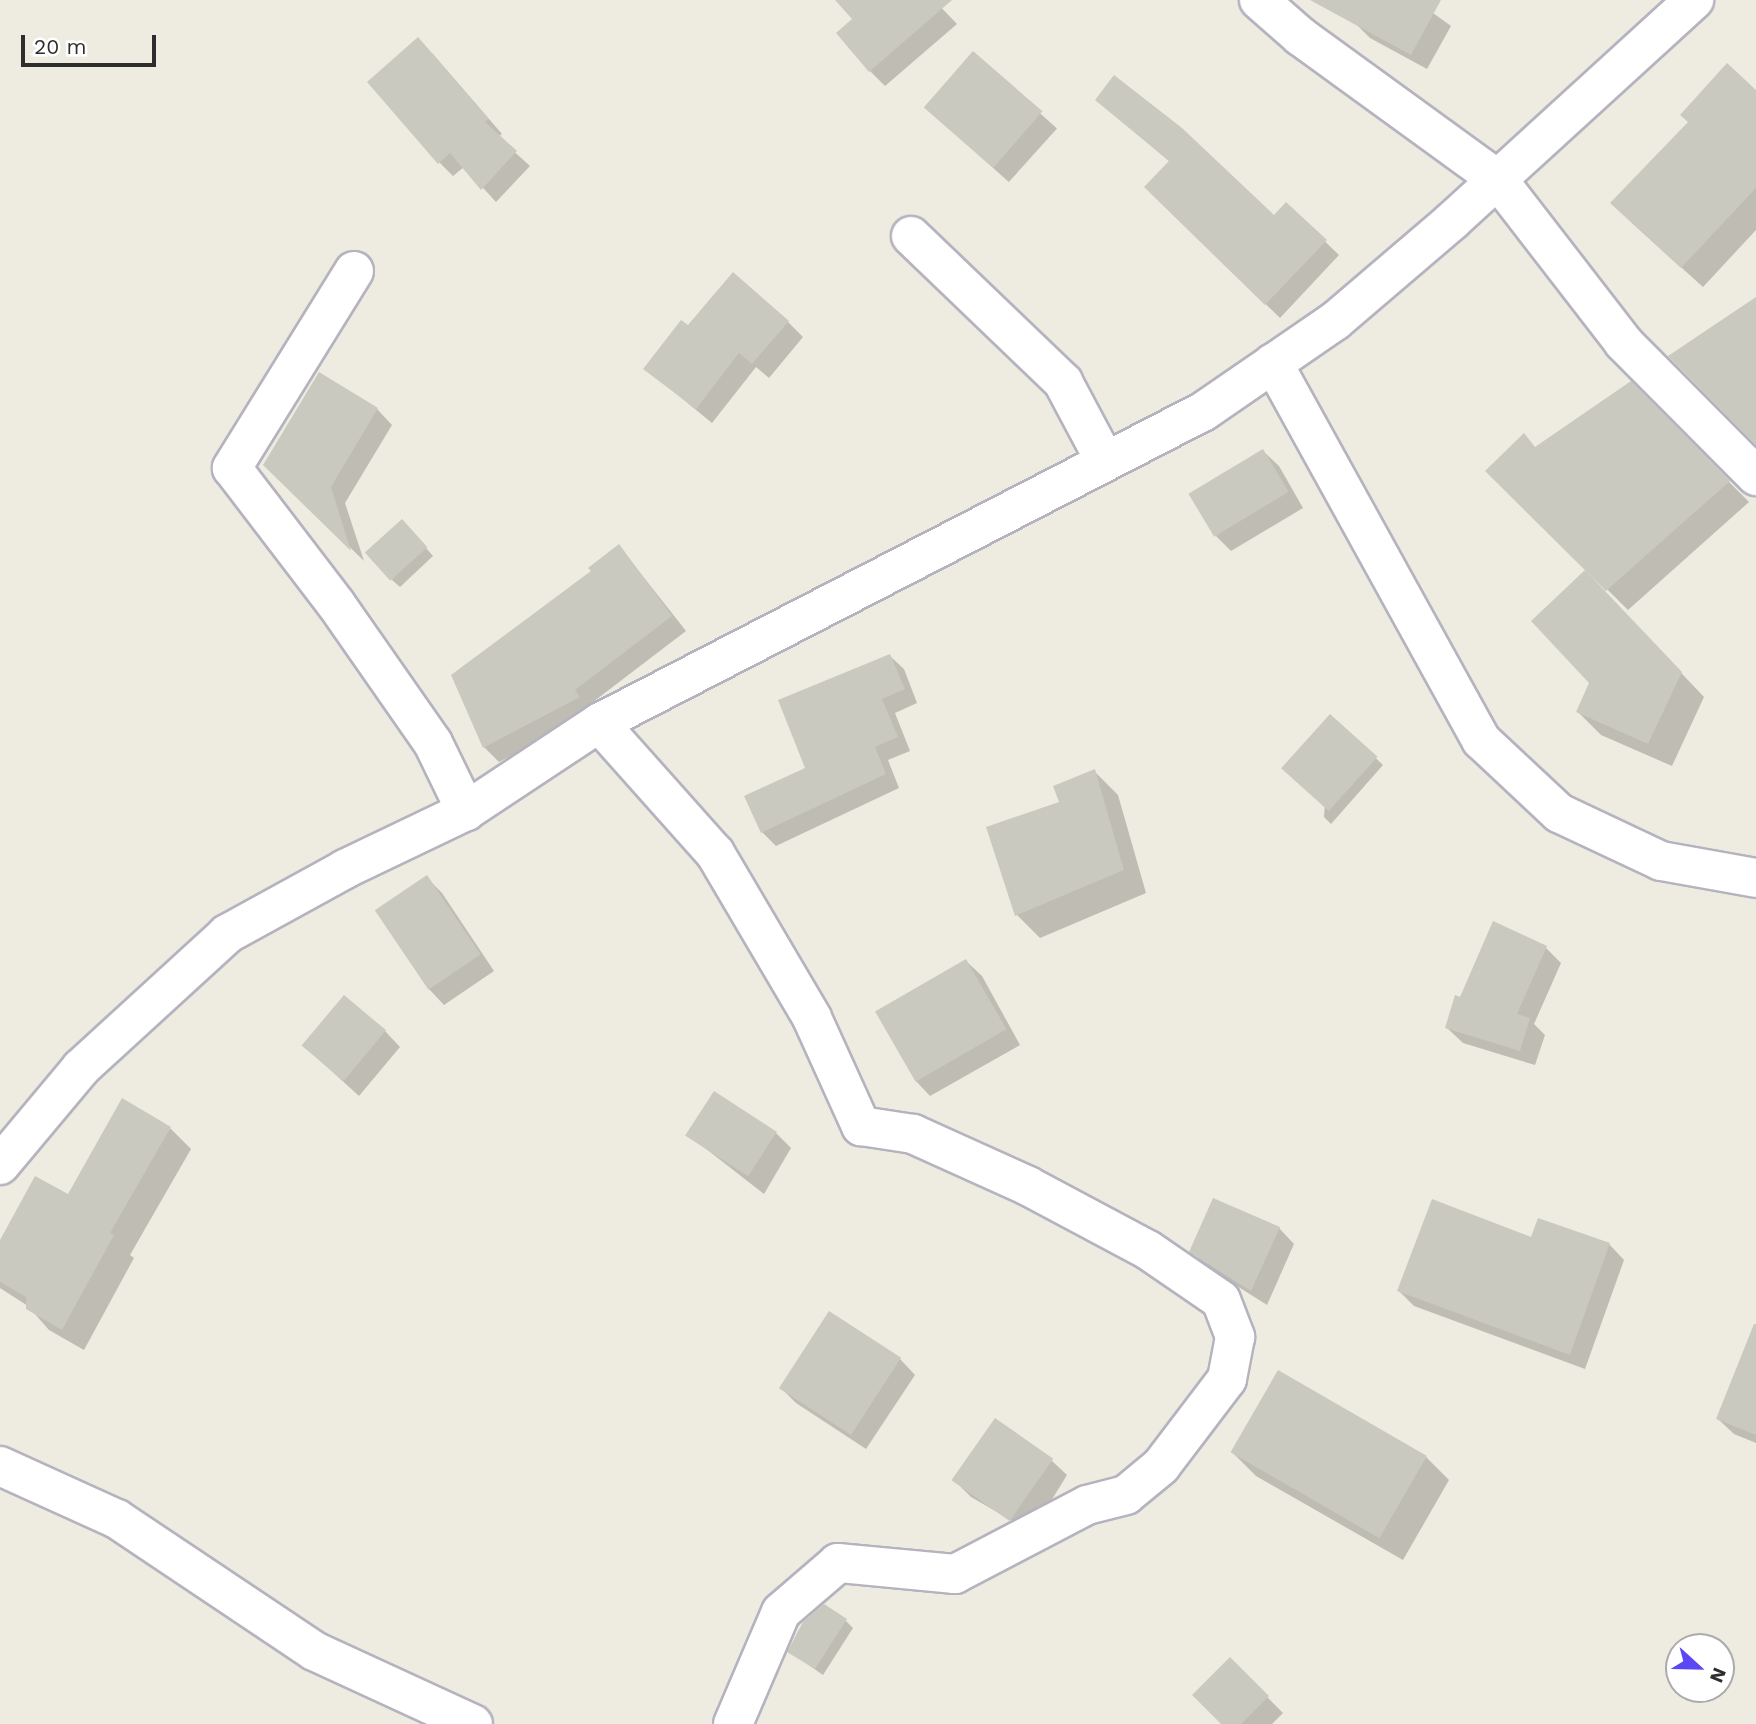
<!DOCTYPE html>
<html>
<head>
<meta charset="utf-8">
<style>
	body { margin:0 }
	#map { position:relative; width:1756px; height:1724px; overflow:hidden; background:#eeece0; font-family:"Work Sans",sans-serif }
	div>[style] { position:absolute }
	[style*='--x'] { left:calc(var(--x)*1px); top:calc(var(--y)*1px); width:calc(var(--w)*1px); rotate:calc(var(--a)*1deg) }
	.shadow>* { inset:0; background:#0003; transform-origin:0 0 }
	.building>* { inset:0; background:#c9c9bf; transform-origin:0 0 }
	.roads { filter:drop-shadow(2px 0 #b5b3bf) drop-shadow(-2px 0 #b5b3bf) drop-shadow(0 2px #b5b3bf) drop-shadow(0 -2px #b5b3bf) }
	.street>* { height:38px; margin:-19px; padding:0 19px; transform-origin:19px; border-radius:19px; background:#fff }
	span { translate:-50% -50%; white-space:nowrap; text-align:center; line-height:1.15; -webkit-text-stroke:5px #fff; paint-order:stroke }
	.north { position:absolute; left:1665px; top:1633px; width:70px; height:70px; box-sizing:border-box; background:#fff; border:2px solid #ababab; border-radius:50%; rotate:112deg; font-size:19px; font-weight:700; line-height:28px; text-align:center; color:#2d2d2d }
	.north::after { content:''; display:block; margin:auto; width:24px; height:32px; background:#5c47f4; clip-path:polygon(50% 0,100% 100%,50% 72%,0 100%) }
	.scale { position:absolute; left:21px; top:35px; width:135px; height:32px; box-sizing:border-box; border:4px solid #2d2d2d; border-top:0; padding-left:9px; font-size:21px; line-height:24px; white-space:nowrap; color:#2d2d2d; -webkit-text-stroke:5px #fff; paint-order:stroke }
</style>
</head>
<body>
<div id="map">
	<div class="shadow">
		<div style="clip-path:polygon(838px 0,934px 0,957px 24px,885px 86px,870px 71px,854px 20px)"></div>
		<div style="clip-path:polygon(1367px 0,1415px 0,1451px 26px,1427px 69px,1370px 38px,1355px 23px)"></div>
		<div style="clip-path:polygon(432px 53px,502px 134px,498px 137px,530px 166px,496px 202px,464px 167px,453px 176px,439px 162px)"></div>
		<div style="left:973px;top:53px;width:113px;height:72px;rotate:42deg"></div>
		<div style="clip-path:polygon(1756px 92px,1756px 230px,1703px 287px,1632px 223px)"></div>
		<div style="clip-path:polygon(1097px 99px,1274px 217px,1286px 204px,1339px 255px,1280px 318px,1146px 187px,1170px 162px)"></div>
		<div style="clip-path:polygon(788px 322px,803px 337px,769px 378px,756px 367px,712px 423px,646px 369px,688px 328px)"></div>
		<div style="clip-path:polygon(1631px 384px,1749px 502px,1628px 610px,1488px 471px,1536px 448px)"></div>
		<div style="clip-path:polygon(377px 409px,392px 425px,345px 503px,364px 561px,281px 480px)"></div>
		<div style="clip-path:polygon(1263px 451px,1279px 466px,1303px 508px,1231px 551px,1216px 536px)"></div>
		<div style="clip-path:polygon(409px 529px,433px 556px,400px 587px,392px 580px)"></div>
		<div style="clip-path:polygon(619px 546px,686px 631px,589px 705px,593px 712px,499px 762px,484px 747px,593px 572px)"></div>
		<div style="clip-path:polygon(1607px 595px,1704px 697px,1672px 766px,1601px 735px,1578px 712px,1591px 683px)"></div>
		<div style="clip-path:polygon(890px 656px,904px 669px,917px 703px,895px 713px,910px 751px,888px 760px,899px 788px,776px 846px,762px 832px)"></div>
		<div style="clip-path:polygon(1331px 716px,1383px 765px,1331px 824px,1324px 817px)"></div>
		<div style="clip-path:polygon(1095px 772px,1118px 795px,1146px 893px,1040px 938px,1017px 915px,1061px 803px)"></div>
		<div style="clip-path:polygon(426px 877px,442px 893px,494px 971px,444px 1005px,429px 989px)"></div>
		<div style="clip-path:polygon(1546px 948px,1561px 963px,1534px 1024px,1545px 1035px,1535px 1065px,1463px 1043px,1447px 1028px,1461px 999px)"></div>
		<div style="clip-path:polygon(966px 961px,982px 976px,1020px 1045px,930px 1096px,915px 1080px)"></div>
		<div style="clip-path:polygon(385px 1031px,400px 1047px,359px 1096px,303px 1045px)"></div>
		<div style="clip-path:polygon(170px 1128px,191px 1149px,130px 1255px,134px 1258px,84px 1350px,49px 1330px,28px 1306px,0 1288px,0 1244px)"></div>
		<div style="clip-path:polygon(776px 1133px,791px 1148px,764px 1194px,687px 1134px)"></div>
		<div style="clip-path:polygon(1279px 1228px,1294px 1244px,1267px 1305px,1207px 1267px,1192px 1251px)"></div>
		<div style="clip-path:polygon(1532px 1239px,1609px 1244px,1624px 1260px,1585px 1369px,1414px 1306px,1399px 1291px)"></div>
		<div style="clip-path:polygon(900px 1359px,915px 1375px,866px 1449px,796px 1403px,781px 1388px)"></div>
		<div style="clip-path:polygon(1756px 1363px,1756px 1443px,1734px 1434px,1718px 1419px)"></div>
		<div style="clip-path:polygon(1233px 1453px,1426px 1457px,1449px 1480px,1403px 1560px,1256px 1476px)"></div>
		<div style="clip-path:polygon(1051px 1460px,1067px 1475px,1032px 1532px,971px 1497px,956px 1482px)"></div>
		<div style="clip-path:polygon(846px 1621px,853px 1628px,823px 1675px,790px 1652px)"></div>
		<div style="clip-path:polygon(1230px 1660px,1283px 1713px,1272px 1724px,1223px 1724px)"></div>
	</div>
	<div class="building">
		<div style="clip-path:polygon(835px 0,952px 0,869px 72px,836px 33px,852px 19px)"></div>
		<div style="clip-path:polygon(1310px 0,1441px 0,1411px 55px)"></div>
		<div style="clip-path:polygon(418px 37px,489px 119px,485px 122px,517px 151px,481px 190px,450px 153px,438px 164px,367px 82px)"></div>
		<div style="left:973px;top:51px;width:92px;height:75px;rotate:41deg"></div>
		<div style="clip-path:polygon(1727px 63px,1756px 90px,1756px 188px,1681px 268px,1610px 203px,1688px 122px,1680px 115px)"></div>
		<div style="clip-path:polygon(1114px 75px,1182px 128px,1274px 215px,1286px 202px,1327px 240px,1265px 305px,1144px 187px,1169px 161px,1095px 100px)"></div>
		<div style="clip-path:polygon(733px 272px,789px 321px,752px 364px,739px 353px,696px 409px,643px 369px,681px 320px,688px 325px)"></div>
		<div style="clip-path:polygon(1756px 297px,1756px 445px,1668px 356px)"></div>
		<div style="clip-path:polygon(319px 372px,378px 408px,331px 487px,351px 551px,263px 465px)"></div>
		<div style="clip-path:polygon(1631px 381px,1730px 481px,1606px 591px,1485px 471px,1524px 433px,1535px 447px)"></div>
		<div style="left:1263px;top:449px;width:50px;height:87px;rotate:59deg"></div>
		<div style="left:402px;top:519px;width:38px;height:50px;rotate:48deg"></div>
		<div style="clip-path:polygon(619px 544px,672px 616px,575px 690px,580px 697px,483px 748px,451px 675px,591px 571px,588px 568px)"></div>
		<div style="clip-path:polygon(1585px 570px,1682px 672px,1648px 744px,1576px 712px,1589px 683px,1531px 621px)"></div>
		<div style="clip-path:polygon(890px 654px,905px 689px,882px 699px,898px 737px,875px 747px,886px 774px,761px 833px,744px 796px,805px 768px,778px 700px)"></div>
		<div style="left:1330px;top:714px;width:64px;height:73px;rotate:42deg"></div>
		<div style="clip-path:polygon(1095px 769px,1124px 870px,1015px 916px,986px 827px,1059px 802px,1053px 786px)"></div>
		<div style="left:427px;top:875px;width:96px;height:63px;rotate:56deg"></div>
		<div style="clip-path:polygon(1493px 921px,1547px 946px,1517px 1014px,1530px 1018px,1520px 1051px,1445px 1028px,1455px 995px,1460px 997px)"></div>
		<div style="left:966px;top:959px;width:81px;height:105px;rotate:60deg"></div>
		<div style="left:344px;top:995px;width:55px;height:66px;rotate:40deg"></div>
		<div style="left:714px;top:1091px;width:75px;height:53px;rotate:33deg"></div>
		<div style="clip-path:polygon(122px 1098px,171px 1127px,110px 1233px,114px 1235px,62px 1330px,26px 1309px,26px 1297px,0 1282px,0 1240px,35px 1176px,68px 1194px)"></div>
		<div style="clip-path:polygon(1213px 1198px,1280px 1227px,1251px 1291px,1189px 1252px)"></div>
		<div style="clip-path:polygon(1432px 1199px,1531px 1237px,1538px 1218px,1610px 1243px,1570px 1355px,1397px 1291px)"></div>
		<div style="left:829px;top:1311px;width:86px;height:92px;rotate:33deg"></div>
		<div style="clip-path:polygon(1754px 1324px,1756px 1324px,1756px 1435px,1716px 1419px)"></div>
		<div style="left:1278px;top:1370px;width:172px;height:95px;rotate:30deg"></div>
		<div style="left:995px;top:1418px;width:71px;height:76px;rotate:35deg"></div>
		<div style="clip-path:polygon(824px 1604px,847px 1619px,815px 1669px,787px 1652px,803px 1622px)"></div>
		<div style="clip-path:polygon(1230px 1657px,1269px 1696px,1241px 1724px,1221px 1724px,1192px 1695px)"></div>
	</div>
	<div class="roads">
		<div class="street">
			<div style="--x:1259;--y:0;--w:55;--a:41.3"></div>
			<div style="--x:1300;--y:36;--w:245;--a:36"></div>
			<div style="--x:1498;--y:180;--w:205;--a:52.3"></div>
			<div style="--x:1623;--y:342;--w:189;--a:45.2"></div>
			<div style="--x:911;--y:236;--w:211;--a:43.8"></div>
			<div style="--x:1063;--y:382;--w:89;--a:62"></div>
			<div style="--x:354;--y:271;--w:232;--a:121.8"></div>
			<div style="--x:232;--y:468;--w:171;--a:52.6"></div>
			<div style="--x:336;--y:604;--w:169;--a:55.1"></div>
			<div style="--x:433;--y:743;--w:76;--a:64.1"></div>
			<div style="--x:1273;--y:363;--w:431;--a:61.1"></div>
			<div style="--x:1481;--y:740;--w:107;--a:43.1"></div>
			<div style="--x:1559;--y:813;--w:113;--a:25.2"></div>
			<div style="--x:1661;--y:861;--w:97;--a:10.1"></div>
			<div style="--x:599;--y:723;--w:174;--a:48.3"></div>
			<div style="--x:715;--y:853;--w:191;--a:59.5"></div>
			<div style="--x:812;--y:1018;--w:119;--a:65.6"></div>
			<div style="--x:861;--y:1126;--w:53;--a:8.7"></div>
			<div style="--x:913;--y:1134;--w:126;--a:24.3"></div>
			<div style="--x:1028;--y:1186;--w:136;--a:28.1"></div>
			<div style="--x:1148;--y:1250;--w:88;--a:34.4"></div>
			<div style="--x:1221;--y:1300;--w:40;--a:69"></div>
			<div style="--x:1235;--y:1337;--w:43;--a:100.8"></div>
			<div style="--x:1227;--y:1379;--w:109;--a:127.2"></div>
			<div style="--x:1161;--y:1466;--w:45;--a:140.4"></div>
			<div style="--x:1126;--y:1495;--w:40;--a:165.6"></div>
			<div style="--x:1087;--y:1505;--w:149;--a:152.4"></div>
			<div style="--x:955;--y:1574;--w:118;--a:-174.6"></div>
			<div style="--x:838;--y:1563;--w:75;--a:139.3"></div>
			<div style="--x:781;--y:1612;--w:122;--a:113.2"></div>
			<div style="--x:0;--y:1165;--w:126;--a:-50.1"></div>
			<div style="--x:81;--y:1068;--w:198;--a:-42.5"></div>
			<div style="--x:227;--y:934;--w:135;--a:-28.8"></div>
			<div style="--x:345;--y:869;--w:134;--a:-25.6"></div>
			<div style="--x:466;--y:811;--w:159;--a:-33.5"></div>
			<div style="--x:599;--y:723;--w:681;--a:-27.28"></div>
			<div style="--x:1204;--y:411;--w:159;--a:-34.5"></div>
			<div style="--x:1335;--y:321;--w:154;--a:-40.5"></div>
			<div style="--x:1452;--y:221;--w:328;--a:-42.4"></div>
			<div style="--x:0;--y:1466;--w:128;--a:24.4"></div>
			<div style="--x:117;--y:1519;--w:237;--a:33.8"></div>
			<div style="--x:314;--y:1651;--w:175;--a:24.7"></div>
		</div>
	</div>
	<div class="north">N</div>
	<div class="scale">20 m</div>
</div>
</body>
</html>
